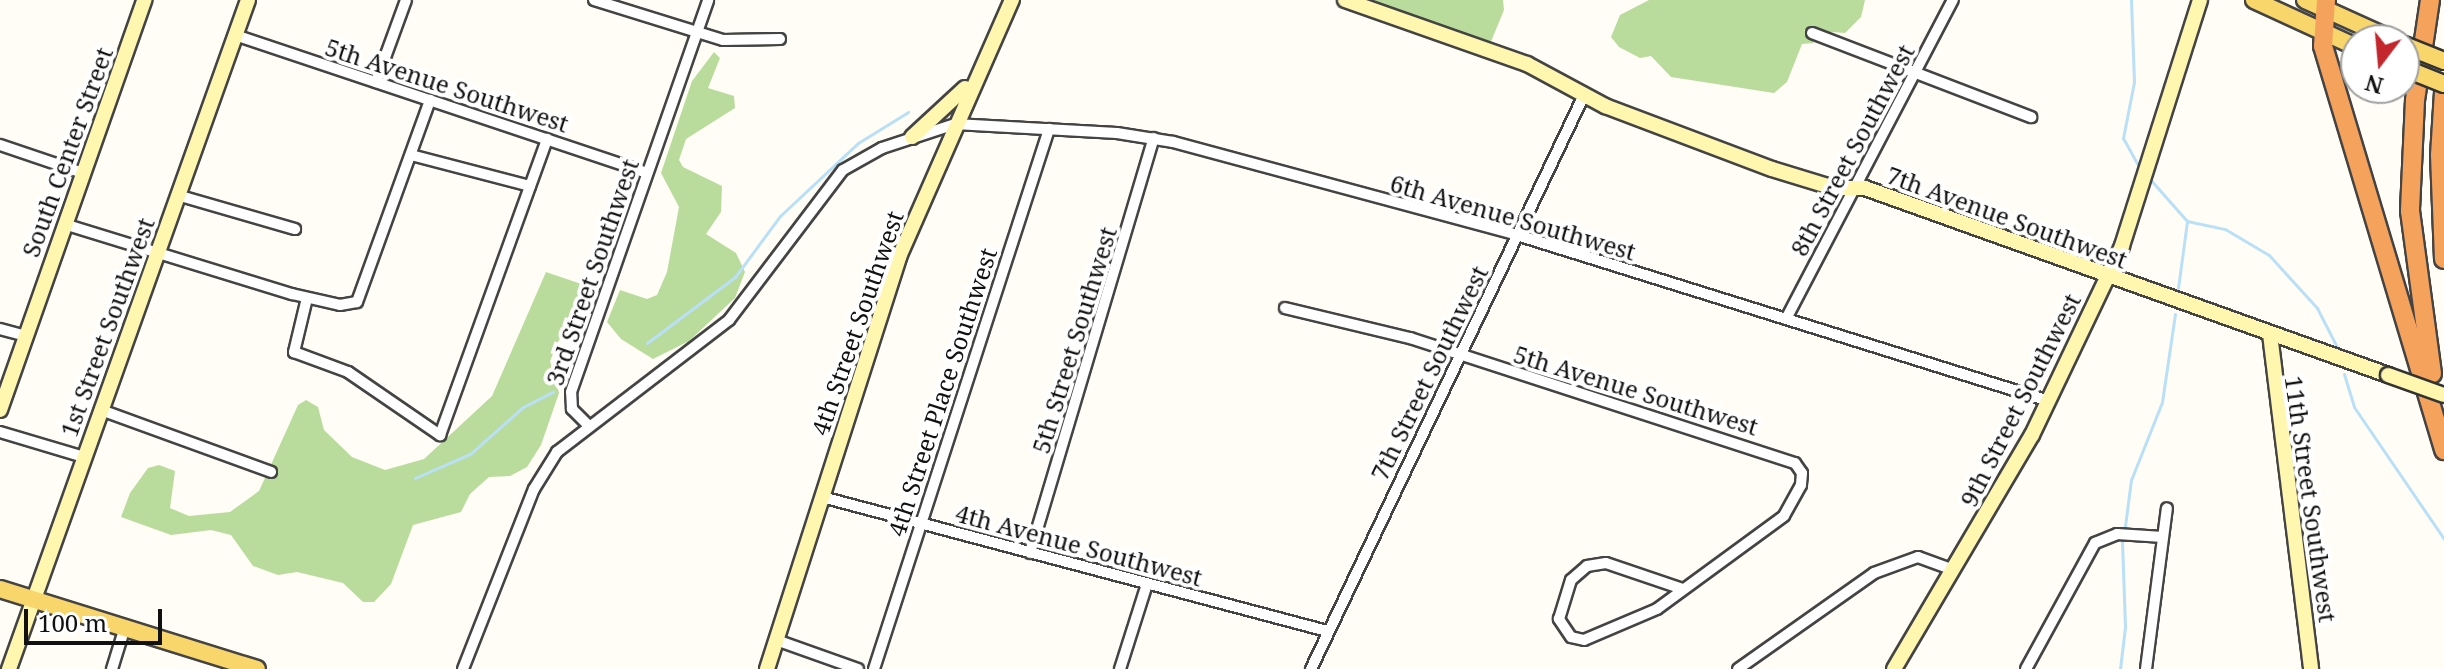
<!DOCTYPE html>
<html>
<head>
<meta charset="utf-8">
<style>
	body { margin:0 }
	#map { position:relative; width:2444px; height:669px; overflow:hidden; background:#fffdf5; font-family:"Noto Serif",serif }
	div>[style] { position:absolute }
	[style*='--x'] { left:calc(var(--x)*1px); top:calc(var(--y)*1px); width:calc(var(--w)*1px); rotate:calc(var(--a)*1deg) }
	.forest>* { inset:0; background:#b9dc9c }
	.stream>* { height:3px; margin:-1.5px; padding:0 1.5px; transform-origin:1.5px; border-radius:1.5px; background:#b9e0f7 }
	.roads { filter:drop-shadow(2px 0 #444) drop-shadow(-2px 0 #444) drop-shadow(0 2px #444) drop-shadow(0 -2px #444) }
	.street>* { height:10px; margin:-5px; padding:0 5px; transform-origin:5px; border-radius:5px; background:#fff }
	.secondary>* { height:14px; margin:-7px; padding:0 7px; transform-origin:7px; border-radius:7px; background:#fff6b0 }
	.primary>* { height:16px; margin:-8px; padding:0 8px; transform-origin:8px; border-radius:8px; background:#f9d66b }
	.highway>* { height:18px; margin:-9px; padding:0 9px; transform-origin:9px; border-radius:9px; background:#f5a25d }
	.bridges { filter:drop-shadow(2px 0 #333) drop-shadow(-2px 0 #333) drop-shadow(0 2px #333) drop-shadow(0 -2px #333) }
	.secondary-bridge>* { height:14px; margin:-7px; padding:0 7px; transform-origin:7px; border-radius:7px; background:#fff6b0 }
	.primary-bridge>* { height:16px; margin:-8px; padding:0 8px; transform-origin:8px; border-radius:8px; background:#f9d66b }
	span { translate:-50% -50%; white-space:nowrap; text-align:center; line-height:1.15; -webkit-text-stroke:8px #fff; paint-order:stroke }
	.street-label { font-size:24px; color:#111 }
	.north { position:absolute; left:2340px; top:24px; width:80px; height:80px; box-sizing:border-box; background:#fff; border:2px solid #a0a0a0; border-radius:50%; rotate:196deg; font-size:22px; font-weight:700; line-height:32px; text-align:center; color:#111 }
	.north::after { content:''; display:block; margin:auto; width:28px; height:36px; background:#c4262e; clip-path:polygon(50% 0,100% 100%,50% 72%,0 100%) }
	.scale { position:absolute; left:24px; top:609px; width:138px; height:36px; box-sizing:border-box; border:4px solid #111; border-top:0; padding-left:10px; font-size:24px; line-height:28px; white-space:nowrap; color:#111; -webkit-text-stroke:6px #fff; paint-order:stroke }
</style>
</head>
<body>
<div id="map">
	<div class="forest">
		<div style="clip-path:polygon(1362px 0,1503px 0,1504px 10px,1490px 44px)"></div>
		<div style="clip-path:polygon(1649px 0,1865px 0,1861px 17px,1845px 33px,1804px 30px,1814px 43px,1802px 44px,1787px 82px,1774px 93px,1671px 77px,1651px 56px,1640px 58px,1619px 47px,1611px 37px,1620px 15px)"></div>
		<div style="clip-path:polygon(714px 52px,720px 58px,708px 88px,734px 96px,735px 108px,686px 139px,679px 160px,683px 167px,722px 186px,721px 212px,706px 234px,736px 253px,745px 272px,735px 298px,689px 341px,653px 359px,621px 339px,607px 322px,620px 290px,647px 299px,657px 295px,667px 272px,679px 207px,661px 173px,692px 81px)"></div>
		<div style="clip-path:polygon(546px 272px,593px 288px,582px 326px,559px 340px,550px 361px,559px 393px,541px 445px,527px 467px,510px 476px,489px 477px,470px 494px,461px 512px,413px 525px,391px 584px,374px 602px,363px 602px,343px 583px,297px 572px,278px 575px,253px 566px,231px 535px,211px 530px,171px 535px,121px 517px,130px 493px,148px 468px,159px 465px,175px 471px,170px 508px,189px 516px,230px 512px,259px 491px,298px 405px,306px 400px,318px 407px,324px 430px,352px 457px,385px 470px,424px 459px,492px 396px)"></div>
	</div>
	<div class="stream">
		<div style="--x:2131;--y:0;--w:82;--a:87.9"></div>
		<div style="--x:2134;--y:82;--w:57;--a:101.1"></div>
		<div style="--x:2123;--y:138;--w:37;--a:61"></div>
		<div style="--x:2149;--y:178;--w:57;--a:48.5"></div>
		<div style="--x:2187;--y:221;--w:39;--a:12"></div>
		<div style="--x:2225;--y:229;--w:51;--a:30.6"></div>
		<div style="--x:2269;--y:255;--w:72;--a:47.8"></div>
		<div style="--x:2317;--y:308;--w:44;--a:62.9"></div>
		<div style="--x:2178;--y:288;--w:68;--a:-82.3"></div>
		<div style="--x:647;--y:343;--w:110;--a:-36.9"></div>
		<div style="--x:735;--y:277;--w:76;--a:-53.6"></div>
		<div style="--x:780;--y:216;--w:107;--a:-43.1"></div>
		<div style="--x:858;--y:143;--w:59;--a:-31.8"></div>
		<div style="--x:2344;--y:374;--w:34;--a:73"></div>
		<div style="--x:2354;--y:407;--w:160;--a:55.7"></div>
		<div style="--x:415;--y:478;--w:60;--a:-23.6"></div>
		<div style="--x:470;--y:454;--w:71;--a:-41.6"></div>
		<div style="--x:523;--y:407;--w:34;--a:-27"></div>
		<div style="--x:2125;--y:526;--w:46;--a:-82.6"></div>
		<div style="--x:2131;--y:480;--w:84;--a:-68.3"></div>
		<div style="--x:2162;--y:402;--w:89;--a:-81.6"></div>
		<div style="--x:2120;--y:669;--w:42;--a:-83.2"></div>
		<div style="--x:2125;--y:627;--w:86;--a:-92"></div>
	</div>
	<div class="roads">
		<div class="street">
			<div style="--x:594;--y:0;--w:135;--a:17.2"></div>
			<div style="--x:723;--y:40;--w:57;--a:-1"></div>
			<div style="--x:1812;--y:33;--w:235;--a:21"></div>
			<div style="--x:235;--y:35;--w:434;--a:18.5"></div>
			<div style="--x:376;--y:82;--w:87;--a:-69.9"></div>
			<div style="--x:0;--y:145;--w:88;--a:18.6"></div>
			<div style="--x:411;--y:155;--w:123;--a:14.6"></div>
			<div style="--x:177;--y:195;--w:123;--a:16.1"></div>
			<div style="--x:64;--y:224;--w:239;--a:17.1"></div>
			<div style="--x:292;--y:294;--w:49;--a:12.9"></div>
			<div style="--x:340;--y:305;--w:17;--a:-10"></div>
			<div style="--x:357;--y:302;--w:215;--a:-70.1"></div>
			<div style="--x:307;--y:298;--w:56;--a:103.5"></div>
			<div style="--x:294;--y:352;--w:58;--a:20.3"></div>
			<div style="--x:348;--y:372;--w:112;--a:34.4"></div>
			<div style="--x:440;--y:435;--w:315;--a:-70.1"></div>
			<div style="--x:1285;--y:308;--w:129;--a:13.5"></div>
			<div style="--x:1410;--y:338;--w:405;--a:18"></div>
			<div style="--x:1795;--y:463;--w:12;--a:55"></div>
			<div style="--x:1802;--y:473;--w:12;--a:95"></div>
			<div style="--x:1801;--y:485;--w:35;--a:119"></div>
			<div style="--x:1784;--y:516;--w:157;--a:143.8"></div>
			<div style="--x:1657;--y:609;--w:79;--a:157"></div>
			<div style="--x:1584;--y:640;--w:13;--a:-167"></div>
			<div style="--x:1571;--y:637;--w:22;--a:-124"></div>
			<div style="--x:1559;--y:619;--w:41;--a:-72.9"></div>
			<div style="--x:1571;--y:580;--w:21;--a:-41"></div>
			<div style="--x:1587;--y:566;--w:19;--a:-9"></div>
			<div style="--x:1606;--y:563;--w:81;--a:18.7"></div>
			<div style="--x:1786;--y:319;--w:360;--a:-62.4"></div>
			<div style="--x:0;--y:329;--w:27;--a:15"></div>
			<div style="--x:101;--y:410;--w:181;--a:20"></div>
			<div style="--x:588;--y:425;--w:23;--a:-135"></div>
			<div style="--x:572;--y:409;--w:17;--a:-93"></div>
			<div style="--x:571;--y:392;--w:415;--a:-70.7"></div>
			<div style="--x:0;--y:432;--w:88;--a:16.6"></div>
			<div style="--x:822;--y:497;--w:522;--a:14.86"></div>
			<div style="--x:1030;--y:553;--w:433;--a:-73.4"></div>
			<div style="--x:776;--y:640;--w:87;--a:19.5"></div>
			<div style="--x:112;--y:669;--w:44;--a:-72.8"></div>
			<div style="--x:463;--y:669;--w:193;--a:-68.5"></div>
			<div style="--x:534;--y:489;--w:44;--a:-58.1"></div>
			<div style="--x:557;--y:452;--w:217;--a:-37.5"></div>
			<div style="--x:729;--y:320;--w:188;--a:-52.8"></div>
			<div style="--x:843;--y:170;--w:45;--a:-29.4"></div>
			<div style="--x:882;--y:148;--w:77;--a:-18.2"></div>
			<div style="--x:955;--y:124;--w:162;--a:3.2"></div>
			<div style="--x:1117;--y:133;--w:57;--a:9.1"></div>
			<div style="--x:1173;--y:142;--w:356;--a:15.1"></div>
			<div style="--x:1517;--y:235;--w:557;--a:17.33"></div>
			<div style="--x:874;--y:669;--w:568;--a:-72.04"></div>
			<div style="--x:1120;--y:669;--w:89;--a:-72.4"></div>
			<div style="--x:1311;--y:669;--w:636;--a:-64.56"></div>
			<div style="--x:1738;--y:669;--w:166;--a:-35.2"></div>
			<div style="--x:1874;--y:573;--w:47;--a:-20"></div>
			<div style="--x:1918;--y:557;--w:38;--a:20"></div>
			<div style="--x:2026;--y:669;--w:144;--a:-61.3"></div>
			<div style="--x:2095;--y:543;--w:24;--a:-22"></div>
			<div style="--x:2117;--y:534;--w:46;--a:3.7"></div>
			<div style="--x:2146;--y:669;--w:162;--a:-82.6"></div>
		</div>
		<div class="secondary">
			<div style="--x:1345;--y:0;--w:193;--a:19.4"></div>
			<div style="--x:1527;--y:64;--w:89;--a:28.3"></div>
			<div style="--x:1605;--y:106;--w:178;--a:20.7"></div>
			<div style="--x:1772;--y:169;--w:65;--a:17"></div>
			<div style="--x:1834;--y:188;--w:31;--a:0"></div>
			<div style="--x:1865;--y:188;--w:555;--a:19.67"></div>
			<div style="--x:912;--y:137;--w:72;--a:-42.8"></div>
			<div style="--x:2270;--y:334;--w:337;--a:83"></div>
			<div style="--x:0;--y:410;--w:435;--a:-70.6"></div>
			<div style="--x:9;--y:669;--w:710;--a:-70.34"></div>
			<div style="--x:767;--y:669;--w:433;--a:-72.2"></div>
			<div style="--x:899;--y:257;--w:281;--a:-66.3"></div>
			<div style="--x:1894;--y:669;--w:272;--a:-59.5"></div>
			<div style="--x:2032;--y:435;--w:209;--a:-64.5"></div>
			<div style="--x:2122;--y:246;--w:258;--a:-72.4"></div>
		</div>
		<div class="primary">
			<div style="--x:2254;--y:0;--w:112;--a:24.7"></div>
			<div style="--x:2305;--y:0;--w:97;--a:24.4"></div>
			<div style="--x:0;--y:589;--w:269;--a:17.3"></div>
		</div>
		<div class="highway">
			<div style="--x:2326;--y:0;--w:46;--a:93.7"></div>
			<div style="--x:2323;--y:46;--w:422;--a:73.3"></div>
			<div style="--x:2430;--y:0;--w:101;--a:98.5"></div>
			<div style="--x:2415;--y:100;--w:111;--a:92.6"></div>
			<div style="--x:2410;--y:211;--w:164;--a:82.3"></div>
			<div style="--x:2444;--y:92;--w:63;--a:93.6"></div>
			<div style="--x:2440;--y:155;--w:104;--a:87.8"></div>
		</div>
	</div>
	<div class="bridges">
		<div class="secondary-bridge">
			<div style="--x:2388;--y:375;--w:59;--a:19.7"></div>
		</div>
		<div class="primary-bridge">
			<div style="--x:2404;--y:45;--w:43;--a:21.8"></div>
			<div style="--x:2404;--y:68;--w:43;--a:21.8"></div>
		</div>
	</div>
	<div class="street-label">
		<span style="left:447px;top:85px;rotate:18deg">5th Avenue Southwest</span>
		<span style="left:1852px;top:150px;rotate:-62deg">8th Street Southwest</span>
		<span style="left:67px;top:152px;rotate:-70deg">South Center Street</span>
		<span style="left:1513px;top:217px;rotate:16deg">6th Avenue Southwest</span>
		<span style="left:2007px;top:217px;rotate:20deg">7th Avenue Southwest</span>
		<span style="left:592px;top:272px;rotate:-71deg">3rd Street Southwest</span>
		<span style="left:857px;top:323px;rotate:-71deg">4th Street Southwest</span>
		<span style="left:107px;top:327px;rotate:-70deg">1st Street Southwest</span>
		<span style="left:1074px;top:340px;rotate:-73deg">5th Street Southwest</span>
		<span style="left:1429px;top:373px;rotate:-64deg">7th Street Southwest</span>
		<span style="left:1636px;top:390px;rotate:17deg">5th Avenue Southwest</span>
		<span style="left:942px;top:392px;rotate:-72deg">4th Street Place Southwest</span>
		<span style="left:2020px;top:400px;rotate:-63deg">9th Street Southwest</span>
		<span style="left:2311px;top:499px;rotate:82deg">11th Street Southwest</span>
		<span style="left:1079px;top:545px;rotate:15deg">4th Avenue Southwest</span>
	</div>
	<div class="north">N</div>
	<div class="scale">100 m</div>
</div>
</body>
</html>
